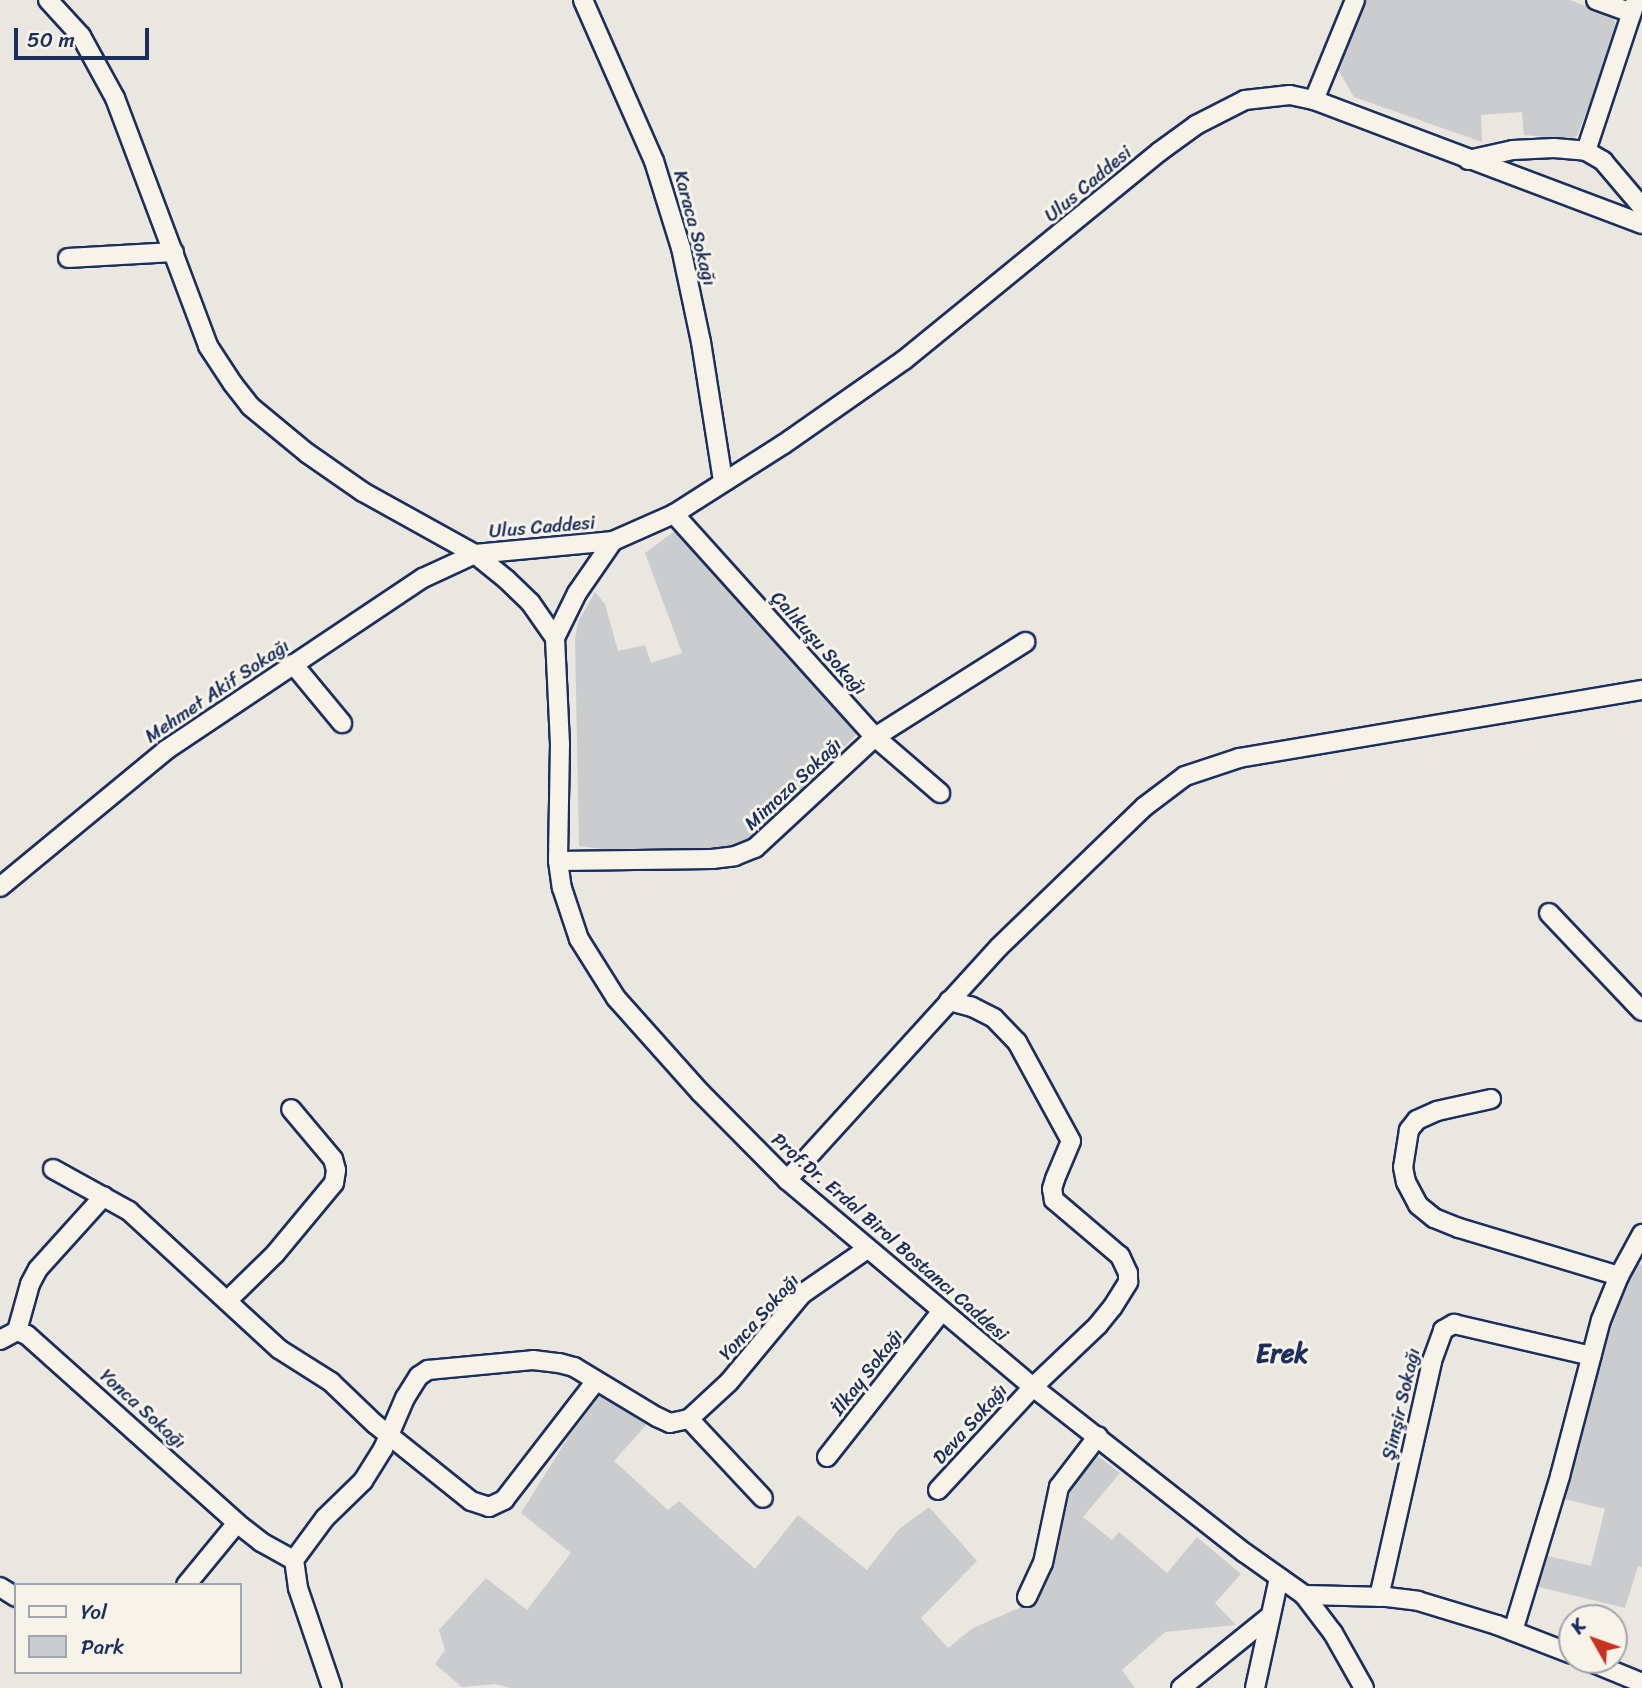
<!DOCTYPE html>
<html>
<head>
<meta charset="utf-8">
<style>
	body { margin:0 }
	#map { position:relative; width:1642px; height:1688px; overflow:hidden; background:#eae7e0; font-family:Sriracha,sans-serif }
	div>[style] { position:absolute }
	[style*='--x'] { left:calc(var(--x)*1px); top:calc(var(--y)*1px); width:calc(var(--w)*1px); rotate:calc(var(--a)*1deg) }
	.green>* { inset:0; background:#cbcccd }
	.roads { filter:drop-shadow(2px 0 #1b2f5e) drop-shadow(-2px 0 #1b2f5e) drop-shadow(0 2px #1b2f5e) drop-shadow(0 -2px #1b2f5e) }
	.minor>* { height:18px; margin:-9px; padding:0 9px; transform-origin:9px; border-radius:9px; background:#f7f3e8 }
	span { translate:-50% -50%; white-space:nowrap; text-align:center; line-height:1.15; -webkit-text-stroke:6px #f7f3e8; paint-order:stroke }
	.street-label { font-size:19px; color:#1b2f5e }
	.district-label { font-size:26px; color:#1b2f5e; font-weight:700 }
	.legend { position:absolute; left:14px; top:1583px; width:228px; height:91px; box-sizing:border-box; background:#f7f3e8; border:2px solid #9fa5b1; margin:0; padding:9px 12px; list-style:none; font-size:21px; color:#1b2f5e }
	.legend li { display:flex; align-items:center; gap:14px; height:35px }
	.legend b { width:35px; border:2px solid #9fa5b1 }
	.north { position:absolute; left:1558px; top:1604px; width:70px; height:70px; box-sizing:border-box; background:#f7f3e8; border:2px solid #9fa5b1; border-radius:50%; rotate:310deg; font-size:19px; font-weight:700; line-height:28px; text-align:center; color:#1b2f5e }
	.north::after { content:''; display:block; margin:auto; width:24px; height:32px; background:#c8321e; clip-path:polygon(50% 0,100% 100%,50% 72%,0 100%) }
	.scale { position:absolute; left:14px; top:28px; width:135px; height:32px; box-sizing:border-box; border:4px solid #1b2f5e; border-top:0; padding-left:9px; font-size:21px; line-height:24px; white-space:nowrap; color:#1b2f5e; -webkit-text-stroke:5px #f7f3e8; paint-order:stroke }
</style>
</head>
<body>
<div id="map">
	<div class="green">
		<div style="clip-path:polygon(1364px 0,1570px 0,1613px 17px,1618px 31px,1577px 136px,1569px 139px,1524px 135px,1522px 112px,1481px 115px,1482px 142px,1354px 97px,1337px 68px)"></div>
		<div style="clip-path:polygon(676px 530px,860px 731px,757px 833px,742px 844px,703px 850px,610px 850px,579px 846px,575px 638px,578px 622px,595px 592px,605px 604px,618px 651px,645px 645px,651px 663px,682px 653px,645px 553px)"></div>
		<div style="clip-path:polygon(1637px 1263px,1642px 1265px,1642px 1567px,1638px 1566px,1625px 1608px,1535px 1586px,1543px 1555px,1591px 1566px,1605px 1509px,1561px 1498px,1599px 1350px,1625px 1286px)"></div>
		<div style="clip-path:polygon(602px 1393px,647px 1424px,614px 1461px,668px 1510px,679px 1501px,755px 1569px,798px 1515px,867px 1570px,899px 1529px,929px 1507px,977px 1561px,921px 1618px,948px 1648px,973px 1628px,1019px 1608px,1033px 1598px,1068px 1488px,1094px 1453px,1120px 1473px,1083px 1517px,1112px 1540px,1119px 1532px,1167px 1573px,1197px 1537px,1241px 1574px,1215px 1603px,1236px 1625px,1165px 1632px,1122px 1670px,1135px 1688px,510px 1688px,496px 1684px,462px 1687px,435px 1664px,445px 1650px,439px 1630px,486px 1578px,527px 1610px,571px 1553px,521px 1513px,569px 1436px)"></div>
	</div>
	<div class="roads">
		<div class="minor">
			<div style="--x:48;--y:0;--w:49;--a:47.5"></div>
			<div style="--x:81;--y:36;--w:71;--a:61.3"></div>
			<div style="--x:115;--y:98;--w:265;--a:69.4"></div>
			<div style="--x:208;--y:346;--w:45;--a:56.7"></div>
			<div style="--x:233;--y:384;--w:28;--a:52"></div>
			<div style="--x:250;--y:406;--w:74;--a:39.5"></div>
			<div style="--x:307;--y:453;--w:68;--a:34.9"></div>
			<div style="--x:363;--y:492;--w:128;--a:29"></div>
			<div style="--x:475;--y:554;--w:41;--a:39.1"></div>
			<div style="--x:507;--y:580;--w:32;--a:44"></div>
			<div style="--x:530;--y:602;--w:44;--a:55.2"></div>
			<div style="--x:555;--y:638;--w:106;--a:87.3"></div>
			<div style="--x:560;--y:744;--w:117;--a:91"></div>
			<div style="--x:558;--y:861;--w:27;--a:82"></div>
			<div style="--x:562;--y:888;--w:54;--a:71.6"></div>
			<div style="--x:579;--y:939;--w:70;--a:57.9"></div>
			<div style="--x:616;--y:998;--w:127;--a:48.2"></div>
			<div style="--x:701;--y:1093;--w:122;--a:45.3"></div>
			<div style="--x:787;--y:1180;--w:322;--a:40.1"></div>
			<div style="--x:1033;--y:1387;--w:269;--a:38.1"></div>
			<div style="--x:1245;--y:1553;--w:72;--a:35.4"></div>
			<div style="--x:1304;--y:1595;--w:48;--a:52.7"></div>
			<div style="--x:1333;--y:1633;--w:63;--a:60.6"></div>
			<div style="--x:583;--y:0;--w:176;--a:66.2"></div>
			<div style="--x:654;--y:161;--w:91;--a:72.8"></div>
			<div style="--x:681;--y:248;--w:96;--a:78"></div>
			<div style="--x:701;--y:342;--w:141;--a:81"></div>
			<div style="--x:1596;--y:0;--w:38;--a:20"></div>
			<div style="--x:1314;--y:100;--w:108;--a:-67.7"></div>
			<div style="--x:1586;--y:151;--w:159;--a:-71.7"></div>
			<div style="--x:1468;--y:160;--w:46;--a:-12.5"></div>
			<div style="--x:1513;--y:150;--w:41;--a:-2.8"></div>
			<div style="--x:1554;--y:148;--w:32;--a:5"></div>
			<div style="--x:1586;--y:151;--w:20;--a:30"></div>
			<div style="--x:1603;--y:161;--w:60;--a:49.7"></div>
			<div style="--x:68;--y:258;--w:106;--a:-3.2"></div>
			<div style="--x:674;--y:514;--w:300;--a:48"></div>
			<div style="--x:875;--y:737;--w:86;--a:40.7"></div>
			<div style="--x:613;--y:541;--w:67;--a:-23.9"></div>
			<div style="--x:674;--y:514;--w:130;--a:-32.5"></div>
			<div style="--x:784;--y:444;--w:146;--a:-35"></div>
			<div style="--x:904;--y:360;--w:329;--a:-39.2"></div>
			<div style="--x:1159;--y:152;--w:46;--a:-36.1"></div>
			<div style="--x:1196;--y:125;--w:55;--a:-27"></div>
			<div style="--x:1245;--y:100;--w:45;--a:-6.3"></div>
			<div style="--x:1290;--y:95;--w:25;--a:12"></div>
			<div style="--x:1314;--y:100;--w:351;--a:20.7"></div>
			<div style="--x:293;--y:664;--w:77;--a:50.3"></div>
			<div style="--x:558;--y:861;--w:154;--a:-0.7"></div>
			<div style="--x:712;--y:859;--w:23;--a:-7"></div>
			<div style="--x:735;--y:856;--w:22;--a:-22"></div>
			<div style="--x:755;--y:848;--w:163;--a:-42.8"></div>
			<div style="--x:875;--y:737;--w:178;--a:-32.3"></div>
			<div style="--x:0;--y:887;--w:215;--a:-39.5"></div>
			<div style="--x:166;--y:750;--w:309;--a:-33.8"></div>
			<div style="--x:423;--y:578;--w:57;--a:-24.8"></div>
			<div style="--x:475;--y:554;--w:139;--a:-5.4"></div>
			<div style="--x:613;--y:541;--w:63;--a:124.7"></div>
			<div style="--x:577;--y:593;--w:50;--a:116.1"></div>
			<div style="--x:1549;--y:913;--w:135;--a:46.5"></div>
			<div style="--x:1491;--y:1099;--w:55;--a:167.5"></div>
			<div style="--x:1437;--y:1111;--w:22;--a:156"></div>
			<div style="--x:1417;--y:1120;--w:13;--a:129"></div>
			<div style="--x:1409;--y:1130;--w:37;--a:99"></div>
			<div style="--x:1403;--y:1167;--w:15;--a:79"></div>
			<div style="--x:1406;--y:1182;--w:26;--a:62"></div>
			<div style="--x:1418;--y:1205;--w:21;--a:39"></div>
			<div style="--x:1434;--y:1218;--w:27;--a:22"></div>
			<div style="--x:1459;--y:1228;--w:167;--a:16.7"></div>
			<div style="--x:53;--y:1169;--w:87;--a:28.9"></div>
			<div style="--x:129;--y:1211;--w:204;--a:42.6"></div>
			<div style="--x:279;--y:1349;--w:62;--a:32.4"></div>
			<div style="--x:331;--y:1382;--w:61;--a:43.7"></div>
			<div style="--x:375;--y:1424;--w:123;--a:38.7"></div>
			<div style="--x:471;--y:1501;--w:19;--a:18"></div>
			<div style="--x:489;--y:1507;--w:17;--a:-25"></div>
			<div style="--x:504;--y:1500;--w:150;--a:-52.3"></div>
			<div style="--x:787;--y:1180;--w:315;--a:-47.7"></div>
			<div style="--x:999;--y:947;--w:202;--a:-44"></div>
			<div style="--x:1144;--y:807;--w:51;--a:-37.1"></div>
			<div style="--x:1185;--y:776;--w:57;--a:-18.4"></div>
			<div style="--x:1239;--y:758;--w:409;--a:-9.6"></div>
			<div style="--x:227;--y:1301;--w:67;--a:-44.4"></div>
			<div style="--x:275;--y:1254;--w:92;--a:-50.3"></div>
			<div style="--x:334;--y:1183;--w:13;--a:-81"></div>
			<div style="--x:336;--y:1170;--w:11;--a:-105"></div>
			<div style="--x:333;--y:1159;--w:65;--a:-130"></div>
			<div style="--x:17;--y:1331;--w:49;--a:-74.5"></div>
			<div style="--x:30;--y:1284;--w:17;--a:-62"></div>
			<div style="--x:38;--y:1269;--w:98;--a:-47.9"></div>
			<div style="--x:0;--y:1340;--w:19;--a:-28"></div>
			<div style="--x:17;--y:1331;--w:11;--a:22"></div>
			<div style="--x:27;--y:1335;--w:282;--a:41.8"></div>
			<div style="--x:237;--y:1523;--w:31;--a:38"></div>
			<div style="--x:261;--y:1542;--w:38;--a:29"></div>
			<div style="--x:689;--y:1419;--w:108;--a:46.9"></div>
			<div style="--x:827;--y:1457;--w:184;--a:-51.8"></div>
			<div style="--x:938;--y:1490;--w:140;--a:-47.3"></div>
			<div style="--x:1033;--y:1387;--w:90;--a:-43.6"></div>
			<div style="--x:1098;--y:1325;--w:22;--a:-51"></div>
			<div style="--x:1112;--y:1308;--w:31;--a:-58"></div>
			<div style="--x:1128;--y:1282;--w:9;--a:-90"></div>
			<div style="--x:1128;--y:1273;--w:19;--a:-115"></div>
			<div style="--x:1120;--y:1256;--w:87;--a:-139.7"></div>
			<div style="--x:1054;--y:1200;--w:11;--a:-100"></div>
			<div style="--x:1052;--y:1189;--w:10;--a:-73"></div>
			<div style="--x:1055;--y:1179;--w:41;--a:-67.2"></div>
			<div style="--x:1071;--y:1141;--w:113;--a:-118.6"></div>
			<div style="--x:1017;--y:1042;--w:33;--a:-134"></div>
			<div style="--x:994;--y:1018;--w:25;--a:-153"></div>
			<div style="--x:972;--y:1007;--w:24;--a:-165"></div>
			<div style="--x:186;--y:1585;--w:80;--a:-50.6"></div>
			<div style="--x:0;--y:1587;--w:19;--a:32"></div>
			<div style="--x:1304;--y:1595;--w:83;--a:1.4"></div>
			<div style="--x:1387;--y:1597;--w:31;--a:7"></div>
			<div style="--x:1418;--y:1601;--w:83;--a:16.9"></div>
			<div style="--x:1497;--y:1625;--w:80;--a:21.1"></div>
			<div style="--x:1027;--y:1597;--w:38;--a:-65"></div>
			<div style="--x:1043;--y:1563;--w:78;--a:-78.1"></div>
			<div style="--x:1059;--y:1487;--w:64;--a:-52.6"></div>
			<div style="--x:1379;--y:1597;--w:242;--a:-77.3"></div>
			<div style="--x:1432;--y:1361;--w:33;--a:-70"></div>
			<div style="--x:1443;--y:1330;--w:13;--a:-29"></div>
			<div style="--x:1454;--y:1324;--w:141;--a:13.1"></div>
			<div style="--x:1513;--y:1631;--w:162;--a:-73.1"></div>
			<div style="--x:1560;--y:1476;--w:161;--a:-75.3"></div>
			<div style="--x:1601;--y:1320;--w:48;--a:-67.8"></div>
			<div style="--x:1619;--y:1276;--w:48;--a:-61.3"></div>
			<div style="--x:1586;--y:1660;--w:61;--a:22.3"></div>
			<div style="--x:332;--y:1688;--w:106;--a:-108.8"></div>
			<div style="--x:298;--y:1588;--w:28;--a:-98"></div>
			<div style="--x:294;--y:1560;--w:52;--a:-53.6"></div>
			<div style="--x:325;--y:1518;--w:53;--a:-44.2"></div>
			<div style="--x:363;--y:1481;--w:38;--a:-58"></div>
			<div style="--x:383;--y:1449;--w:56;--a:-66.7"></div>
			<div style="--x:405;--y:1398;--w:26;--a:-58"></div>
			<div style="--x:419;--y:1376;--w:11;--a:-34"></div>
			<div style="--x:428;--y:1370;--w:105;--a:-5.4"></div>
			<div style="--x:533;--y:1360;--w:26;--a:7"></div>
			<div style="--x:559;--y:1363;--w:16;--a:15"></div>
			<div style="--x:574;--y:1367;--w:97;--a:31.1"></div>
			<div style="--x:657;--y:1417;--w:14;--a:25"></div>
			<div style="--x:670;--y:1423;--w:19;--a:-12"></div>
			<div style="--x:689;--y:1419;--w:54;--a:-42.8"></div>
			<div style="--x:729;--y:1382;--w:114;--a:-50.3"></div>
			<div style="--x:802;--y:1294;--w:79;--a:-34.7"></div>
			<div style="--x:1181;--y:1688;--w:113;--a:-38.9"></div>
			<div style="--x:1255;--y:1688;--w:113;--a:-77.7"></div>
		</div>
	</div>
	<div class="street-label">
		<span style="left:1088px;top:184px;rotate:-40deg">Ulus Caddesi</span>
		<span style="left:695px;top:228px;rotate:75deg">Karaca Sokağı</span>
		<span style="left:542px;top:527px;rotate:-5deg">Ulus Caddesi</span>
		<span style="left:819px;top:643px;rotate:48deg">Çalıkuşu Sokağı</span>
		<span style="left:217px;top:691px;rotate:-34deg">Mehmet Akif Sokağı</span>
		<span style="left:793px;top:784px;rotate:-43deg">Mimoza Sokağı</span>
		<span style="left:890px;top:1237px;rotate:41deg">Prof.Dr. Erdal Birol Bostancı Caddesi</span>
		<span style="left:759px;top:1317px;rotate:-48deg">Yonca Sokağı</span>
		<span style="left:867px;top:1372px;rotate:-52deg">İlkay Sokağı</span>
		<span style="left:1401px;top:1404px;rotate:-77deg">Şimşir Sokağı</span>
		<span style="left:143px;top:1409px;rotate:42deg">Yonca Sokağı</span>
		<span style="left:970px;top:1424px;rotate:-48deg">Deva Sokağı</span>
	</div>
	<div class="district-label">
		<span style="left:1282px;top:1354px">Erek</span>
	</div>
	<ul class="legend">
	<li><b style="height:9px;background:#f7f3e8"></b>Yol</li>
	<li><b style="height:19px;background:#cbcccd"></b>Park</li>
	</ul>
	<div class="north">K</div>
	<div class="scale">50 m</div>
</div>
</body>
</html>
